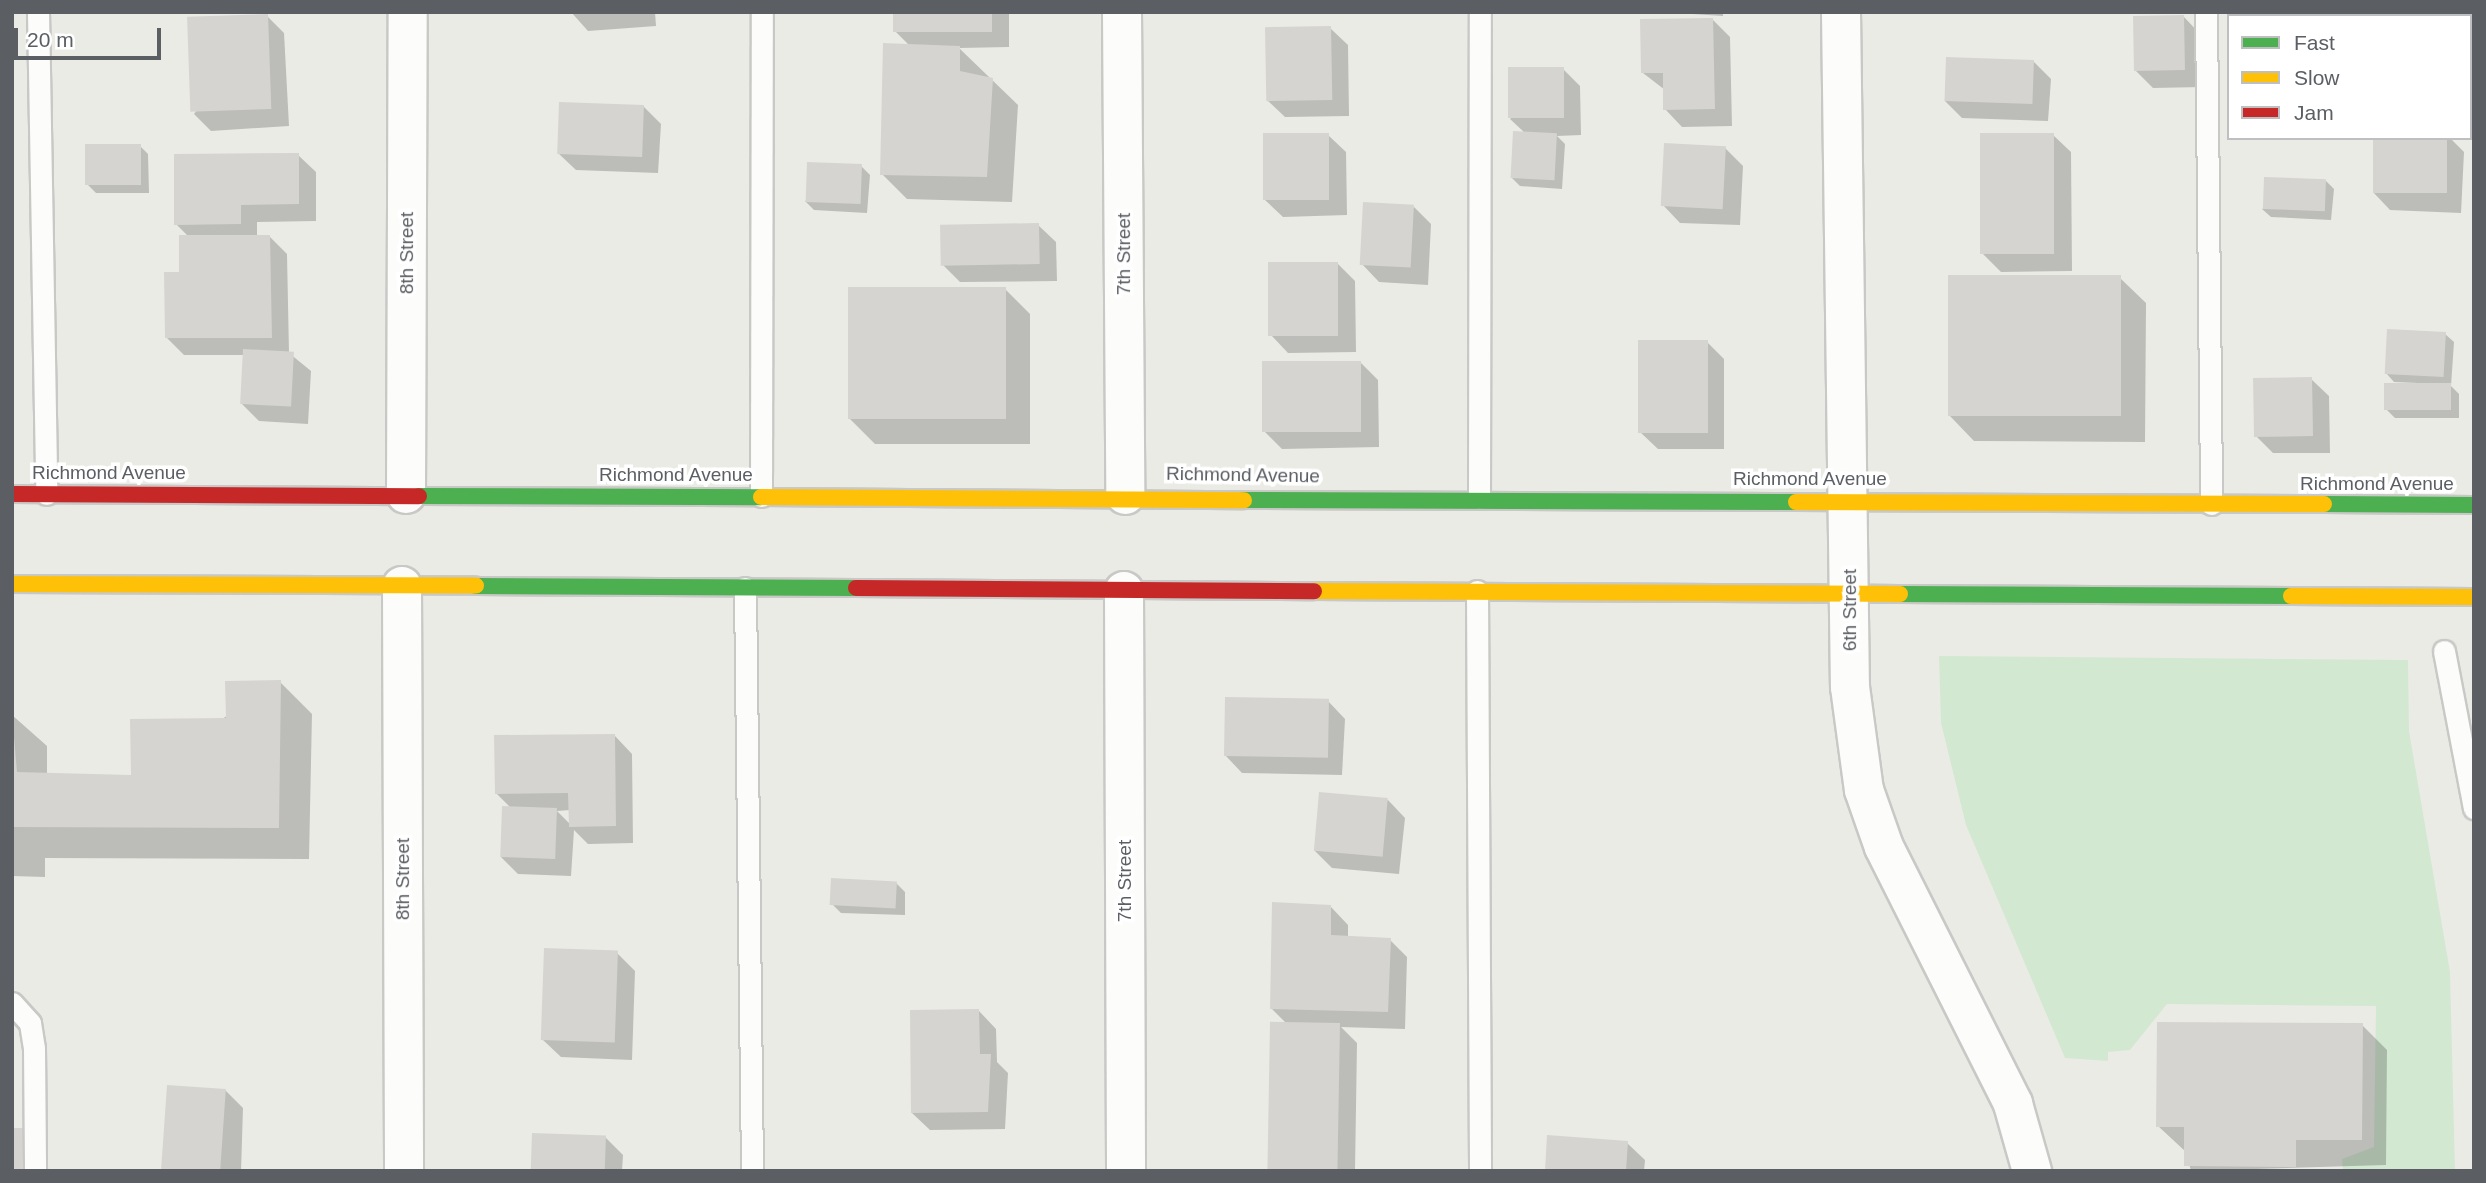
<!DOCTYPE html>
<html>
<head>
<meta charset="utf-8">
<style>
	body { margin:0 }
	#map { position:relative; width:2486px; height:1183px; overflow:hidden; background:#ebebe6; font-family:Helvetica,sans-serif }
	div>[style] { position:absolute }
	[style*='--x'] { left:calc(var(--x)*1px); top:calc(var(--y)*1px); width:calc(var(--w)*1px); rotate:calc(var(--a)*1deg) }
	.green>* { inset:0; background:#d3e8d1 }
	.shadow>* { inset:0; background:#0003 }
	.building>* { inset:0; background:#d5d4d1; transform-origin:0 0 }
	.roads { filter:drop-shadow(2px 0 #c8c8c6) drop-shadow(-2px 0 #c8c8c6) drop-shadow(0 2px #c8c8c6) drop-shadow(0 -2px #c8c8c6) }
	.lane>* { height:21px; margin:-10.5px; padding:0 10.5px; transform-origin:10.5px; border-radius:10.5px; background:#fcfcfb }
	.street>* { height:38px; margin:-19px; padding:0 19px; transform-origin:19px; border-radius:19px; background:#fcfcfb }
	.fast>* { height:16px; margin:-8px; padding:0 8px; transform-origin:8px; border-radius:8px; background:#4caf50 }
	.slow>* { height:16px; margin:-8px; padding:0 8px; transform-origin:8px; border-radius:8px; background:#ffc107 }
	.jam>* { height:16px; margin:-8px; padding:0 8px; transform-origin:8px; border-radius:8px; background:#c62828 }
	span { translate:-50% -50%; white-space:nowrap; text-align:center; line-height:1.15; -webkit-text-stroke:7px #fff; paint-order:stroke }
	.street-label { font-size:19px; color:#5b5f64 }
	.frame { position:absolute; inset:0; border:14px solid #5b5f64; pointer-events:none }
	.legend { position:absolute; left:2227px; top:14px; width:245px; height:126px; box-sizing:border-box; background:#fff; border:2px solid #bdbfc1; margin:0; padding:9px 12px; list-style:none; font-size:21px; color:#5b5f64 }
	.legend li { display:flex; align-items:center; gap:14px; height:35px }
	.legend b { width:35px; border:2px solid #bdbfc1 }
	.scale { position:absolute; left:14px; top:28px; width:147px; height:32px; box-sizing:border-box; border:4px solid #5b5f64; border-top:0; padding-left:9px; font-size:21px; line-height:24px; white-space:nowrap; color:#5b5f64; -webkit-text-stroke:5px #fff; paint-order:stroke }
</style>
</head>
<body>
<div id="map">
	<div class="green">
		<div style="clip-path:polygon(1939px 656px,2408px 660px,2409px 731px,2450px 972px,2455px 1171px,2343px 1171px,2342px 1159px,2374px 1147px,2376px 1006px,2167px 1004px,2130px 1050px,2108px 1052px,2108px 1061px,2065px 1058px,1966px 825px,1941px 723px)"></div>
	</div>
	<div class="shadow">
		<div style="clip-path:polygon(655px 12px,656px 26px,588px 31px,571px 12px)"></div>
		<div style="clip-path:polygon(895px 12px,1009px 12px,1009px 47px,959px 48px,1018px 105px,1012px 202px,907px 199px,882px 174px,910px 46px,895px 31px)"></div>
		<div style="clip-path:polygon(1662px 12px,1723px 12px,1723px 16px)"></div>
		<div style="clip-path:polygon(2411px 12px,2474px 13px,2474px 77px,2470px 16px)"></div>
		<div style="clip-path:polygon(267px 16px,284px 33px,289px 126px,211px 131px,194px 114px)"></div>
		<div style="clip-path:polygon(2184px 17px,2201px 35px,2202px 87px,2153px 88px,2135px 70px)"></div>
		<div style="clip-path:polygon(1713px 20px,1730px 37px,1732px 126px,1682px 127px,1665px 109px,1665px 90px,1643px 73px)"></div>
		<div style="clip-path:polygon(1330px 28px,1348px 45px,1349px 116px,1285px 117px,1267px 100px)"></div>
		<div style="clip-path:polygon(2033px 61px,2051px 79px,2048px 121px,1962px 118px,1945px 101px)"></div>
		<div style="clip-path:polygon(1563px 69px,1580px 86px,1581px 135px,1557px 136px,1565px 144px,1562px 189px,1520px 186px,1511px 177px,1525px 133px,1510px 119px)"></div>
		<div style="clip-path:polygon(643px 106px,661px 124px,658px 173px,576px 170px,558px 153px)"></div>
		<div style="clip-path:polygon(1328px 135px,1346px 152px,1347px 215px,1283px 217px,1265px 200px)"></div>
		<div style="clip-path:polygon(2053px 135px,2071px 152px,2072px 271px,2001px 272px,1983px 254px)"></div>
		<div style="clip-path:polygon(2375px 138px,2450px 138px,2464px 152px,2461px 213px,2390px 210px,2373px 192px)"></div>
		<div style="clip-path:polygon(140px 146px,148px 154px,149px 193px,96px 193px,88px 185px)"></div>
		<div style="clip-path:polygon(1725px 148px,1743px 166px,1740px 225px,1680px 223px,1663px 205px)"></div>
		<div style="clip-path:polygon(298px 155px,316px 172px,316px 221px,257px 222px,257px 236px,269px 236px,287px 254px,289px 353px,311px 371px,308px 424px,259px 421px,241px 403px,244px 355px,184px 355px,167px 338px,189px 237px,176px 224px)"></div>
		<div style="clip-path:polygon(861px 166px,870px 175px,867px 213px,814px 210px,805px 201px)"></div>
		<div style="clip-path:polygon(2326px 181px,2334px 189px,2331px 220px,2271px 217px,2262px 209px)"></div>
		<div style="clip-path:polygon(1414px 207px,1431px 224px,1428px 285px,1379px 282px,1362px 264px)"></div>
		<div style="clip-path:polygon(1038px 225px,1056px 242px,1057px 281px,960px 282px,942px 264px)"></div>
		<div style="clip-path:polygon(1337px 263px,1355px 281px,1356px 352px,1288px 353px,1271px 335px)"></div>
		<div style="clip-path:polygon(2120px 278px,2146px 303px,2145px 442px,1974px 441px,1949px 415px)"></div>
		<div style="clip-path:polygon(1005px 289px,1030px 314px,1030px 444px,875px 444px,850px 419px)"></div>
		<div style="clip-path:polygon(2445px 334px,2454px 342px,2451px 386px,2459px 394px,2459px 418px,2395px 418px,2386px 409px,2418px 383px,2394px 382px,2386px 373px)"></div>
		<div style="clip-path:polygon(1707px 342px,1724px 359px,1724px 449px,1658px 449px,1640px 432px)"></div>
		<div style="clip-path:polygon(1360px 362px,1378px 380px,1379px 447px,1282px 449px,1264px 431px)"></div>
		<div style="clip-path:polygon(2311px 379px,2329px 396px,2330px 453px,2273px 453px,2256px 436px)"></div>
		<div style="clip-path:polygon(280px 682px,312px 714px,309px 859px,45px 858px,45px 877px,12px 876px,12px 715px,47px 746px,47px 775px,133px 776px)"></div>
		<div style="clip-path:polygon(1328px 701px,1345px 719px,1342px 775px,1242px 773px,1225px 755px)"></div>
		<div style="clip-path:polygon(evenodd,615px 736px,632px 754px,633px 843px,588px 844px,574px 830px,571px 876px,518px 874px,501px 857px,511px 808px,496px 793px,615px 736px,570px 810px,570px 824px,557px 811px,570px 810px)"></div>
		<div style="clip-path:polygon(1388px 800px,1405px 818px,1399px 874px,1332px 868px,1314px 850px)"></div>
		<div style="clip-path:polygon(896px 883px,905px 892px,905px 915px,841px 913px,832px 904px)"></div>
		<div style="clip-path:polygon(1331px 907px,1348px 925px,1348px 938px,1390px 940px,1407px 957px,1405px 1029px,1341px 1027px,1357px 1043px,1355px 1171px,1270px 1171px,1289px 1026px,1272px 1009px)"></div>
		<div style="clip-path:polygon(617px 953px,635px 971px,632px 1060px,561px 1057px,543px 1040px)"></div>
		<div style="clip-path:polygon(979px 1011px,996px 1029px,997px 1062px,1008px 1073px,1005px 1129px,930px 1130px,912px 1113px)"></div>
		<div style="clip-path:polygon(2362px 1025px,2387px 1050px,2386px 1165px,2191px 1171px,2186px 1152px,2158px 1126px)"></div>
		<div style="clip-path:polygon(225px 1090px,243px 1108px,241px 1171px,167px 1171px)"></div>
		<div style="clip-path:polygon(605px 1137px,623px 1155px,622px 1171px,533px 1171px)"></div>
		<div style="clip-path:polygon(1627px 1143px,1645px 1160px,1644px 1171px,1547px 1171px)"></div>
	</div>
	<div class="building">
		<div style="left:893px;top:12px;width:99px;height:20px"></div>
		<div style="left:2409px;top:12px;width:62px;height:4px"></div>
		<div style="left:268px;top:14px;width:95px;height:81px;rotate:88deg"></div>
		<div style="left:2184px;top:15px;width:55px;height:51px;rotate:89deg"></div>
		<div style="clip-path:polygon(1713px 18px,1715px 109px,1663px 110px,1663px 73px,1641px 73px,1640px 19px)"></div>
		<div style="left:1331px;top:26px;width:74px;height:66px;rotate:89deg"></div>
		<div style="clip-path:polygon(883px 43px,960px 46px,960px 71px,993px 78px,987px 177px,880px 175px)"></div>
		<div style="left:1946px;top:57px;width:88px;height:44px;rotate:2deg"></div>
		<div style="left:1564px;top:67px;width:51px;height:56px;rotate:90deg"></div>
		<div style="left:559px;top:102px;width:85px;height:52px;rotate:2deg"></div>
		<div style="left:1513px;top:131px;width:44px;height:47px;rotate:3deg"></div>
		<div style="left:1263px;top:133px;width:66px;height:67px"></div>
		<div style="left:2054px;top:133px;width:121px;height:74px;rotate:90deg"></div>
		<div style="left:2373px;top:138px;width:74px;height:55px"></div>
		<div style="left:1664px;top:143px;width:62px;height:63px;rotate:3deg"></div>
		<div style="left:141px;top:144px;width:41px;height:56px;rotate:90deg"></div>
		<div style="clip-path:polygon(299px 153px,299px 204px,241px 205px,241px 224px,174px 225px,174px 154px)"></div>
		<div style="left:807px;top:162px;width:55px;height:40px;rotate:2deg"></div>
		<div style="left:2264px;top:177px;width:62px;height:32px;rotate:2deg"></div>
		<div style="left:1363px;top:202px;width:51px;height:63px;rotate:3deg"></div>
		<div style="left:1039px;top:223px;width:41px;height:99px;rotate:89deg"></div>
		<div style="clip-path:polygon(179px 235px,270px 235px,272px 338px,165px 338px,164px 272px,179px 272px)"></div>
		<div style="left:1268px;top:262px;width:70px;height:74px"></div>
		<div style="left:1948px;top:275px;width:173px;height:141px"></div>
		<div style="left:848px;top:287px;width:158px;height:132px"></div>
		<div style="left:2387px;top:329px;width:59px;height:45px;rotate:3deg"></div>
		<div style="left:1638px;top:340px;width:70px;height:93px"></div>
		<div style="left:243px;top:349px;width:51px;height:55px;rotate:3deg"></div>
		<div style="left:1262px;top:361px;width:99px;height:71px"></div>
		<div style="left:2312px;top:377px;width:59px;height:59px;rotate:89deg"></div>
		<div style="left:2451px;top:383px;width:27px;height:67px;rotate:90deg"></div>
		<div style="clip-path:polygon(281px 680px,279px 828px,12px 827px,12px 713px,17px 772px,131px 775px,130px 719px,226px 718px,225px 681px)"></div>
		<div style="left:1225px;top:697px;width:104px;height:59px;rotate:1deg"></div>
		<div style="clip-path:polygon(615px 734px,616px 826px,569px 827px,568px 793px,495px 794px,494px 735px)"></div>
		<div style="left:1319px;top:792px;width:69px;height:59px;rotate:5deg"></div>
		<div style="left:502px;top:806px;width:55px;height:51px;rotate:2deg"></div>
		<div style="left:831px;top:878px;width:66px;height:27px;rotate:3deg"></div>
		<div style="clip-path:polygon(1272px 902px,1331px 905px,1331px 935px,1391px 938px,1388px 1012px,1270px 1009px)"></div>
		<div style="left:544px;top:948px;width:74px;height:92px;rotate:2deg"></div>
		<div style="clip-path:polygon(979px 1009px,980px 1054px,991px 1054px,988px 1112px,911px 1113px,910px 1010px)"></div>
		<div style="clip-path:polygon(2157px 1022px,2363px 1023px,2362px 1140px,2296px 1140px,2296px 1167px,2184px 1166px,2184px 1127px,2156px 1127px)"></div>
		<div style="left:1340px;top:1023px;width:148px;height:70px;rotate:91deg"></div>
		<div style="left:167px;top:1085px;width:59px;height:86px;rotate:4deg"></div>
		<div style="left:12px;top:1128px;width:12px;height:43px"></div>
		<div style="left:532px;top:1133px;width:74px;height:38px;rotate:2deg"></div>
		<div style="clip-path:polygon(1547px 1135px,1628px 1141px,1626px 1171px,1545px 1171px)"></div>
	</div>
	<div class="roads">
		<div class="lane">
			<div style="--x:38;--y:12;--w:482;--a:89"></div>
			<div style="--x:2206;--y:12;--w:492;--a:89.4"></div>
			<div style="--x:761;--y:496;--w:484;--a:-89.9"></div>
			<div style="--x:1479;--y:498;--w:486;--a:-89.9"></div>
			<div style="--x:745;--y:588;--w:583;--a:89.31"></div>
			<div style="--x:1477;--y:591;--w:580;--a:89.7"></div>
			<div style="--x:2444;--y:651;--w:160;--a:79.2"></div>
			<div style="--x:12;--y:1003;--w:27;--a:48"></div>
			<div style="--x:30;--y:1023;--w:25;--a:81"></div>
			<div style="--x:34;--y:1048;--w:123;--a:89.5"></div>
		</div>
		<div class="street">
			<div style="--x:1122;--y:12;--w:483;--a:89.6"></div>
			<div style="--x:1841;--y:12;--w:675;--a:89.24"></div>
			<div style="--x:1850;--y:687;--w:104;--a:82.3"></div>
			<div style="--x:1864;--y:790;--w:60;--a:70.7"></div>
			<div style="--x:1884;--y:847;--w:288;--a:63.3"></div>
			<div style="--x:2013;--y:1104;--w:70;--a:74.2"></div>
			<div style="--x:406;--y:494;--w:482;--a:-89.8"></div>
			<div style="--x:402;--y:586;--w:585;--a:89.8"></div>
			<div style="--x:1124;--y:591;--w:580;--a:89.8"></div>
		</div>
		<div class="fast">
			<div style="--x:419;--y:496;--w:342;--a:0.2"></div>
			<div style="--x:1244;--y:500;--w:552;--a:0.21"></div>
			<div style="--x:2324;--y:504;--w:150;--a:0.4"></div>
			<div style="--x:476;--y:586;--w:380;--a:0.3"></div>
			<div style="--x:1900;--y:594;--w:391;--a:0.3"></div>
		</div>
		<div class="slow">
			<div style="--x:761;--y:497;--w:483;--a:0.4"></div>
			<div style="--x:1796;--y:502;--w:528;--a:0.22"></div>
			<div style="--x:12;--y:584;--w:464;--a:0.2"></div>
			<div style="--x:1314;--y:591;--w:586;--a:0.29"></div>
			<div style="--x:2291;--y:596;--w:183;--a:0.3"></div>
		</div>
		<div class="jam">
			<div style="--x:12;--y:494;--w:407;--a:0.3"></div>
			<div style="--x:856;--y:588;--w:458;--a:0.4"></div>
		</div>
	</div>
	<div class="street-label">
		<span style="left:407px;top:253px;rotate:-90deg">8th Street</span>
		<span style="left:1124px;top:254px;rotate:-90deg">7th Street</span>
		<span style="left:109px;top:473px">Richmond Avenue</span>
		<span style="left:676px;top:475px">Richmond Avenue</span>
		<span style="left:1243px;top:475px;rotate:1deg">Richmond Avenue</span>
		<span style="left:1810px;top:479px">Richmond Avenue</span>
		<span style="left:2377px;top:484px">Richmond Avenue</span>
		<span style="left:1850px;top:610px;rotate:-90deg">6th Street</span>
		<span style="left:403px;top:879px;rotate:-90deg">8th Street</span>
		<span style="left:1125px;top:881px;rotate:-90deg">7th Street</span>
	</div>
	<div class="frame"></div>
	<ul class="legend">
	<li><b style="height:9px;background:#4caf50"></b>Fast</li>
	<li><b style="height:9px;background:#ffc107"></b>Slow</li>
	<li><b style="height:9px;background:#c62828"></b>Jam</li>
	</ul>
	<div class="scale">20 m</div>
</div>
</body>
</html>
